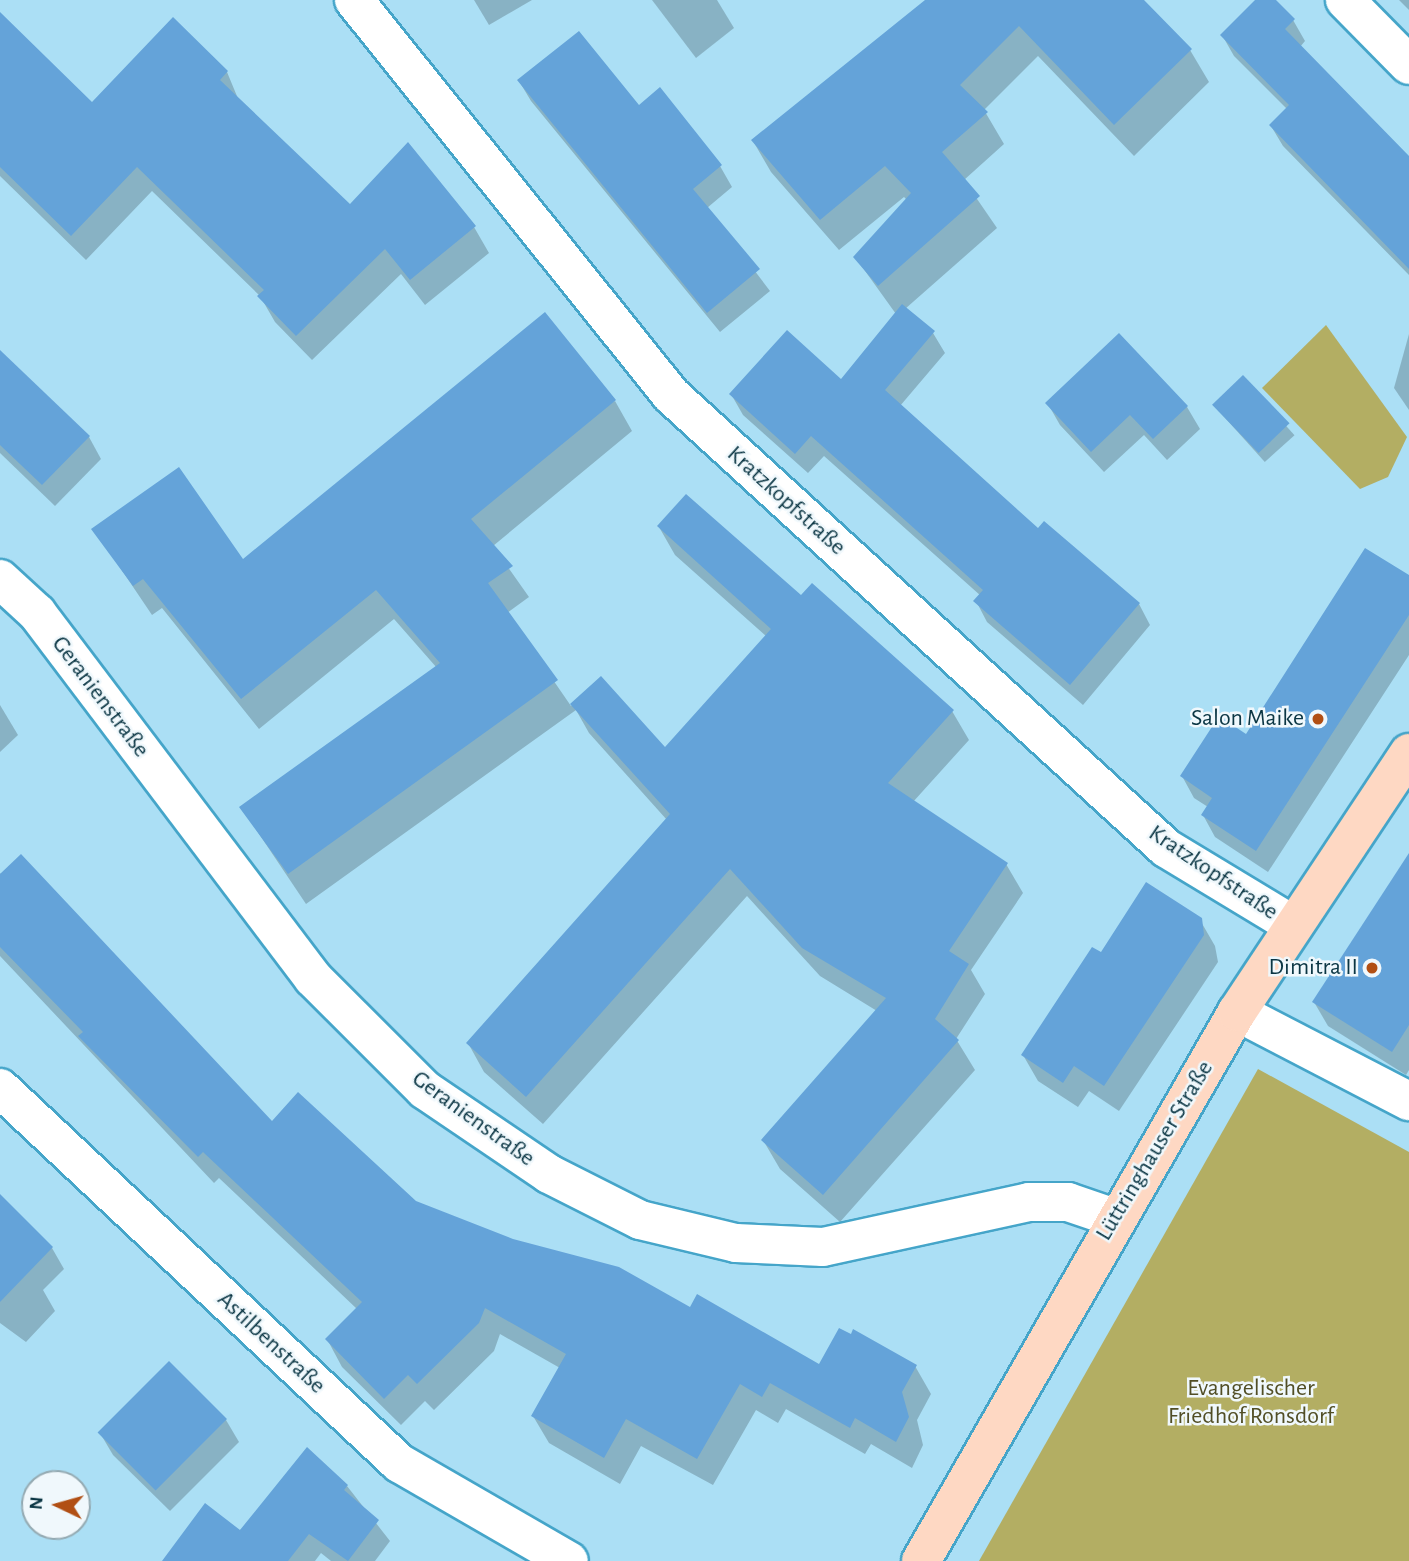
<!DOCTYPE html>
<html>
<head>
<meta charset="utf-8">
<style>
	body { margin:0 }
	#map { position:relative; width:1409px; height:1561px; overflow:hidden; background:#abdff5; font-family:"Alegreya Sans",sans-serif }
	div>[style] { position:absolute }
	[style*='--x'] { left:calc(var(--x)*1px); top:calc(var(--y)*1px); width:calc(var(--w)*1px); rotate:calc(var(--a)*1deg) }
	.green>* { inset:0; background:#b3ae63 }
	.shadow>* { inset:0; background:#0003; transform-origin:0 0 }
	.building>* { inset:0; background:#64a3d9; transform-origin:0 0 }
	.roads { filter:drop-shadow(2px 0 #45a5c9) drop-shadow(-2px 0 #45a5c9) drop-shadow(0 2px #45a5c9) drop-shadow(0 -2px #45a5c9) }
	.street>* { height:38px; margin:-19px; padding:0 19px; transform-origin:19px; border-radius:19px; background:#fff }
	.secondary>* { height:38px; margin:-19px; padding:0 19px; transform-origin:19px; border-radius:19px; background:#fed8c3 }
	.dots>* { width:19px; height:19px; translate:-50% -50%; box-sizing:border-box; border:4px solid #f0f8fc; border-radius:50% }
	span { translate:-50% -50%; white-space:nowrap; text-align:center; line-height:1.15; -webkit-text-stroke:5px #f0f8fc; paint-order:stroke }
	.street-label { font-size:24px; color:#0b3644 }
	.poi-label { font-size:24px; color:#0b3644 }
	.right { translate:-100% -50%; text-align:right }
	.park-label { font-size:24px; color:#514e25 }
	.north { position:absolute; left:21px; top:1470px; width:70px; height:70px; box-sizing:border-box; background:#f0f8fc; border:2px solid #94aab2; border-radius:50%; rotate:275deg; font-size:19px; font-weight:700; line-height:28px; text-align:center; color:#0b3644 }
	.north::after { content:''; display:block; margin:auto; width:24px; height:32px; background:#b14f14; clip-path:polygon(50% 0,100% 100%,50% 72%,0 100%) }
</style>
</head>
<body>
<div id="map">
	<div class="green">
		<div style="clip-path:polygon(1326px 325px,1407px 437px,1388px 477px,1360px 489px,1262px 388px)"></div>
		<div style="clip-path:polygon(1258px 1069px,1409px 1152px,1409px 1561px,979px 1561px)"></div>
	</div>
	<div class="shadow">
		<div style="clip-path:polygon(474px 0,532px 0,489px 25px)"></div>
		<div style="clip-path:polygon(652px 0,717px 0,734px 28px,696px 58px)"></div>
		<div style="clip-path:polygon(928px 0,1141px 0,1190px 50px,1209px 82px,1134px 156px,1038px 56px,984px 110px,1004px 144px,964px 180px,997px 228px,905px 309px,933px 333px,945px 353px,900px 406px,1038px 530px,1139px 604px,1150px 625px,1083px 705px,987px 622px,976px 601px,981px 596px,824px 456px,808px 473px,743px 415px,731px 394px,841px 381px,896px 314px,855px 257px,907px 200px,904px 197px,839px 250px,771px 172px,753px 141px)"></div>
		<div style="clip-path:polygon(1257px 0,1273px 0,1293px 20px,1305px 41px,1300px 47px,1409px 158px,1409px 275px,1283px 146px,1271px 126px,1287px 109px,1234px 56px,1222px 35px)"></div>
		<div style="clip-path:polygon(1399px 0,1409px 0,1409px 10px)"></div>
		<div style="clip-path:polygon(173px 20px,227px 72px,239px 101px,350px 206px,474px 227px,489px 253px,425px 305px,401px 274px,312px 360px,275px 322px,260px 296px,152px 191px,86px 260px,0 176px,0 37px,92px 105px)"></div>
		<div style="clip-path:polygon(519px 81px,638px 107px,720px 166px,732px 187px,707px 208px,770px 291px,720px 332px,531px 101px)"></div>
		<div style="clip-path:polygon(1409px 334px,1409px 410px,1394px 388px)"></div>
		<div style="clip-path:polygon(1119px 336px,1187px 407px,1200px 429px,1167px 460px,1144px 435px,1104px 472px,1060px 425px,1048px 404px)"></div>
		<div style="clip-path:polygon(4px 356px,89px 437px,101px 459px,55px 506px,0 453px,0 360px)"></div>
		<div style="left:1243px;top:378px;width:77px;height:40px;rotate:48deg"></div>
		<div style="clip-path:polygon(615px 401px,632px 431px,493px 546px,529px 597px,507px 613px,571px 706px,600px 679px,665px 750px,766px 636px,675px 555px,659px 527px,801px 598px,952px 711px,969px 740px,913px 802px,1006px 864px,1023px 893px,971px 970px,985px 994px,956px 1039px,975px 1070px,840px 1222px,780px 1169px,763px 1140px,877px 1011px,820px 976px,747px 896px,543px 1124px,484px 1072px,468px 1043px,667px 820px,589px 733px,576px 710px,306px 904px,241px 807px,437px 668px,394px 619px,259px 729px,162px 608px,152px 615px,94px 529px,243px 561px)"></div>
		<div style="clip-path:polygon(1409px 577px,1409px 655px,1268px 872px,1215px 837px,1203px 815px,1208px 807px,1194px 798px,1182px 776px,1246px 736px)"></div>
		<div style="clip-path:polygon(0 705px,18px 735px,0 752px)"></div>
		<div style="clip-path:polygon(1409px 857px,1409px 1070px,1406px 1075px,1328px 1026px,1314px 1002px)"></div>
		<div style="clip-path:polygon(0 873px,272px 1123px,415px 1202px,691px 1310px,820px 1366px,915px 1366px,931px 1394px,917px 1420px,923px 1445px,912px 1468px,871px 1444px,865px 1454px,786px 1409px,778px 1423px,756px 1410px,713px 1485px,641px 1446px,620px 1484px,549px 1443px,533px 1416px,560px 1368px,500px 1334px,494px 1351px,434px 1410px,425px 1401px,401px 1425px,342px 1367px,327px 1339px,357px 1309px,219px 1178px,214px 1183px,0 956px)"></div>
		<div style="clip-path:polygon(1200px 920px,1215px 946px,1218px 962px,1119px 1111px,1089px 1091px,1078px 1107px,1038px 1081px,1023px 1055px,1102px 955px)"></div>
		<div style="clip-path:polygon(0 1198px,52px 1248px,64px 1269px,43px 1290px,55px 1311px,26px 1342px,0 1323px)"></div>
		<div style="clip-path:polygon(169px 1363px,226px 1420px,239px 1442px,170px 1511px,113px 1455px,100px 1433px)"></div>
		<div style="clip-path:polygon(347px 1486px,390px 1541px,375px 1561px,331px 1561px,321px 1553px,315px 1561px,164px 1561px)"></div>
	</div>
	<div class="building">
		<div style="clip-path:polygon(925px 0,1144px 0,1192px 49px,1114px 125px,1019px 26px,960px 85px,988px 112px,942px 152px,980px 196px,878px 286px,853px 257px,911px 193px,885px 166px,820px 220px,751px 140px)"></div>
		<div style="clip-path:polygon(1255px 0,1276px 0,1295px 19px,1285px 29px,1409px 156px,1409px 269px,1269px 125px,1289px 105px,1220px 35px)"></div>
		<div style="clip-path:polygon(0 12px,92px 102px,173px 17px,228px 71px,220px 80px,350px 204px,408px 142px,476px 226px,410px 280px,385px 249px,296px 336px,257px 296px,264px 290px,137px 167px,71px 236px,0 167px)"></div>
		<div style="clip-path:polygon(579px 31px,639px 105px,660px 87px,722px 165px,693px 189px,760px 269px,707px 313px,517px 80px)"></div>
		<div style="clip-path:polygon(902px 304px,935px 331px,885px 390px,1038px 528px,1044px 521px,1140px 603px,1070px 685px,973px 601px,983px 590px,811px 436px,795px 454px,729px 394px,787px 330px,841px 379px)"></div>
		<div style="clip-path:polygon(545px 312px,616px 400px,471px 519px,513px 566px,488px 583px,558px 680px,288px 874px,239px 807px,440px 663px,376px 590px,241px 699px,143px 579px,133px 586px,91px 529px,179px 467px,243px 559px)"></div>
		<div style="clip-path:polygon(1119px 333px,1188px 406px,1153px 439px,1130px 415px,1091px 452px,1045px 403px)"></div>
		<div style="clip-path:polygon(0 350px,90px 436px,42px 485px,0 445px)"></div>
		<div style="left:1243px;top:375px;width:67px;height:43px;rotate:46deg"></div>
		<div style="clip-path:polygon(686px 494px,801px 595px,812px 583px,954px 710px,888px 783px,1008px 863px,949px 951px,969px 964px,935px 1019px,959px 1040px,823px 1195px,761px 1140px,886px 998px,802px 948px,730px 869px,526px 1097px,466px 1043px,670px 814px,570px 704px,601px 676px,665px 747px,771px 629px,657px 526px)"></div>
		<div style="clip-path:polygon(1365px 548px,1409px 575px,1409px 615px,1256px 851px,1201px 815px,1212px 798px,1180px 776px,1219px 716px,1246px 734px)"></div>
		<div style="clip-path:polygon(1409px 853px,1409px 1025px,1392px 1052px,1312px 1002px)"></div>
		<div style="clip-path:polygon(21px 854px,272px 1121px,298px 1092px,416px 1201px,513px 1239px,619px 1267px,690px 1307px,697px 1294px,819px 1364px,839px 1328px,851px 1334px,853px 1329px,917px 1365px,902px 1392px,909px 1417px,896px 1442px,855px 1418px,850px 1428px,770px 1383px,762px 1397px,740px 1384px,697px 1459px,626px 1419px,604px 1458px,531px 1416px,566px 1354px,485px 1308px,479px 1323px,417px 1384px,408px 1375px,384px 1399px,325px 1339px,362px 1302px,203px 1152px,198px 1157px,78px 1036px,83px 1032px,0 947px,0 874px)"></div>
		<div style="clip-path:polygon(1146px 882px,1202px 918px,1204px 935px,1104px 1086px,1074px 1066px,1063px 1083px,1021px 1055px,1092px 947px,1101px 952px)"></div>
		<div style="clip-path:polygon(0 1194px,53px 1247px,0 1302px)"></div>
		<div style="left:169px;top:1361px;width:82px;height:101px;rotate:45deg"></div>
		<div style="clip-path:polygon(307px 1447px,348px 1485px,344px 1490px,379px 1520px,348px 1561px,309px 1534px,288px 1561px,162px 1561px,205px 1503px,240px 1530px)"></div>
	</div>
	<div class="roads">
		<div class="street">
			<div style="--x:354;--y:0;--w:506;--a:51.25"></div>
			<div style="--x:671;--y:395;--w:671;--a:42.46"></div>
			<div style="--x:1166;--y:848;--w:149;--a:31.2"></div>
			<div style="--x:1345;--y:0;--w:91;--a:45.4"></div>
			<div style="--x:0;--y:579;--w:50;--a:42.6"></div>
			<div style="--x:37;--y:613;--w:458;--a:52.9"></div>
			<div style="--x:313;--y:978;--w:158;--a:45"></div>
			<div style="--x:425;--y:1090;--w:150;--a:34.1"></div>
			<div style="--x:549;--y:1174;--w:102;--a:26.8"></div>
			<div style="--x:640;--y:1220;--w:99;--a:13.5"></div>
			<div style="--x:736;--y:1243;--w:87;--a:2.6"></div>
			<div style="--x:823;--y:1247;--w:211;--a:-12.3"></div>
			<div style="--x:1029;--y:1202;--w:39;--a:0"></div>
			<div style="--x:1068;--y:1202;--w:50;--a:18.8"></div>
			<div style="--x:1237;--y:1012;--w:194;--a:27.4"></div>
			<div style="--x:0;--y:1088;--w:548;--a:43.22"></div>
			<div style="--x:399;--y:1463;--w:196;--a:30"></div>
		</div>
		<div class="secondary">
			<div style="--x:921;--y:1561;--w:633;--a:-60.08"></div>
			<div style="--x:1237;--y:1012;--w:311;--a:-56.4"></div>
		</div>
	</div>
	<div class="dots">
		<div style="left:1318px;top:719px;background:#b14f14"></div>
		<div style="left:1372px;top:968px;background:#b14f14"></div>
	</div>
	<div class="street-label">
		<span style="left:786px;top:501px;rotate:42deg">Kratzkopfstraße</span>
		<span style="left:100px;top:697px;rotate:53deg">Geranienstraße</span>
		<span style="left:1213px;top:873px;rotate:34deg">Kratzkopfstraße</span>
		<span style="left:473px;top:1119px;rotate:36deg">Geranienstraße</span>
		<span style="left:1155px;top:1151px;rotate:-59deg">Lüttringhauser Straße</span>
		<span style="left:271px;top:1343px;rotate:43deg">Astilbenstraße</span>
	</div>
	<div class="poi-label">
		<span class="right" style="left:1304px;top:719px">Salon Maike</span>
		<span class="right" style="left:1358px;top:968px">Dimitra II</span>
	</div>
	<div class="park-label">
		<span style="left:1251px;top:1403px">Evangelischer<br>Friedhof Ronsdorf</span>
	</div>
	<div class="north">N</div>
</div>
</body>
</html>
